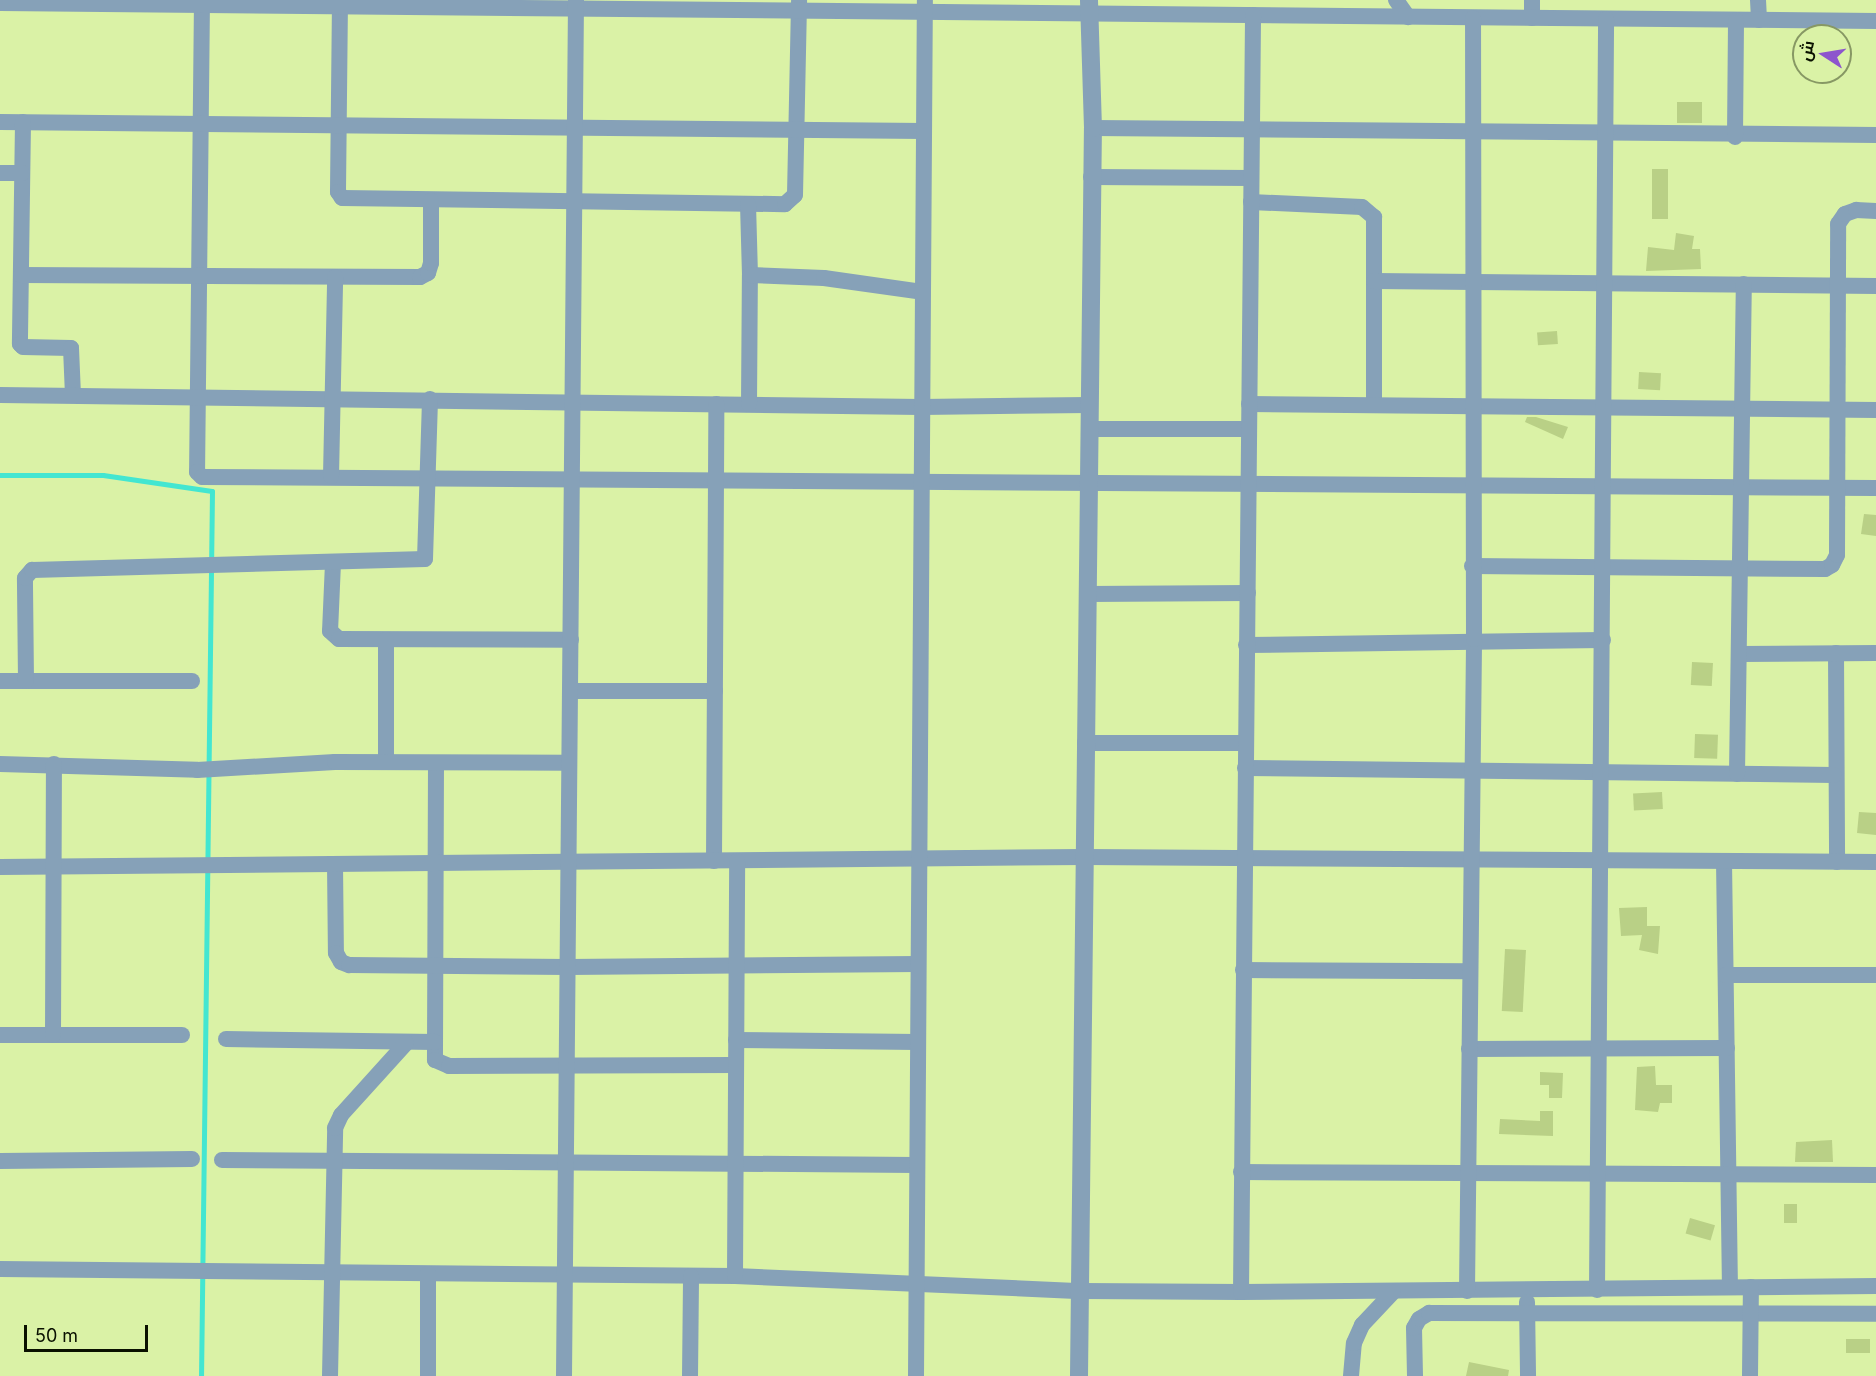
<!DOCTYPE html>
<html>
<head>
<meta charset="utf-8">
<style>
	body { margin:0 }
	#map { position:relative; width:1876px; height:1376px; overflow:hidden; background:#daf2a6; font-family:Inter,Cairo,sans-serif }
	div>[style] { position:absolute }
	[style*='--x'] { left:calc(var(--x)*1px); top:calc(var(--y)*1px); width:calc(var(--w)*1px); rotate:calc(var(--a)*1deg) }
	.stream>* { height:5px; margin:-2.5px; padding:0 2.5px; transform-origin:2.5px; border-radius:2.5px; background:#43e6d1 }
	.building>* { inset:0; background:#b9d086; transform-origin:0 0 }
	.minor>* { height:16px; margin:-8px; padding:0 8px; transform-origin:8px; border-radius:8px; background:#86a1b8 }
	.tertiary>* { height:18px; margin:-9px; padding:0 9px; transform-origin:9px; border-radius:9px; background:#86a1b8 }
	span { translate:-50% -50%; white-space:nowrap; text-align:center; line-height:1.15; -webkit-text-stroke:6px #daf2a6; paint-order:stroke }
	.north { position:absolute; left:1792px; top:24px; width:60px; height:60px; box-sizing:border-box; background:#daf2a6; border:2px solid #879864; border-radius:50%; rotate:282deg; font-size:16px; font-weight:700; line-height:24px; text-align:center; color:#0a1100 }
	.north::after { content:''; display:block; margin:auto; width:21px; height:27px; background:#8d55cd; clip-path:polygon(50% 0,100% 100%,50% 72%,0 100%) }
	.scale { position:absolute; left:24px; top:1325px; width:124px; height:27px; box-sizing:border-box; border:3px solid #0a1100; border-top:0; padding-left:8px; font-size:18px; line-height:21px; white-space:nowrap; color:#0a1100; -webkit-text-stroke:4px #daf2a6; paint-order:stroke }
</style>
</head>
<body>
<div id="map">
	<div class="stream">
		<div style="--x:0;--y:475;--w:103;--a:0"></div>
		<div style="--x:103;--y:475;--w:110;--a:8.4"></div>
		<div style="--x:212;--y:491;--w:885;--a:90.71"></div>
	</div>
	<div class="building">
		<div style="left:1677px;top:102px;width:25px;height:21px"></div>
		<div style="left:1652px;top:169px;width:16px;height:50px"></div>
		<div style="clip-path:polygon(1676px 233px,1694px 236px,1692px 249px,1700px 249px,1701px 269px,1646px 271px,1648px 247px,1674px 250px)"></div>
		<div style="left:1557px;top:331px;width:13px;height:20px;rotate:86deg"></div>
		<div style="left:1639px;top:372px;width:22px;height:17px;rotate:3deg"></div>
		<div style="clip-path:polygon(1527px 417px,1536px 417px,1568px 427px,1563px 439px,1525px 422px)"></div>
		<div style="clip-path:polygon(1864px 514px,1876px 515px,1876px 536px,1861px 534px)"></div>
		<div style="left:1692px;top:662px;width:21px;height:23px;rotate:3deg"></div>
		<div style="left:1695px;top:734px;width:23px;height:24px;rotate:2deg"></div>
		<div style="left:1662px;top:792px;width:17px;height:29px;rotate:87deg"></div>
		<div style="clip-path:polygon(1859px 812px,1876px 813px,1876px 835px,1857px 833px)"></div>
		<div style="clip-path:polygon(1647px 907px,1647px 926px,1660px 926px,1658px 954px,1639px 950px,1642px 935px,1621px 936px,1619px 908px)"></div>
		<div style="left:1505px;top:949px;width:21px;height:62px;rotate:3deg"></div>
		<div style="clip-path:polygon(1655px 1066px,1656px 1085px,1672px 1085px,1672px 1103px,1660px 1103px,1658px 1112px,1635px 1110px,1637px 1067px)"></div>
		<div style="clip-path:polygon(1540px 1072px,1563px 1073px,1562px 1098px,1549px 1098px,1549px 1085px,1540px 1085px)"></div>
		<div style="clip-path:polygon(1540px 1111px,1553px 1111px,1553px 1136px,1499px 1134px,1500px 1119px,1540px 1121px)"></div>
		<div style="clip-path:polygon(1832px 1140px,1833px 1162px,1795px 1162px,1796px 1142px)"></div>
		<div style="left:1784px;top:1204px;width:13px;height:19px"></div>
		<div style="left:1690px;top:1218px;width:26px;height:16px;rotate:16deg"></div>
		<div style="left:1846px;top:1339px;width:24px;height:14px"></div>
		<div style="clip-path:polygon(1469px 1362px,1509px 1370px,1508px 1376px,1466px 1376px)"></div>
	</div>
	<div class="minor">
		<div style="--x:202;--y:0;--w:472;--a:90.6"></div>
		<div style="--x:197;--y:472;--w:7;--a:45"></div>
		<div style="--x:202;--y:477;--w:1674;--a:0.38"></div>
		<div style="--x:340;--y:0;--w:192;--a:90.6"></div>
		<div style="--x:338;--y:192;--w:7;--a:56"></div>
		<div style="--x:342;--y:198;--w:443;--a:0.8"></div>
		<div style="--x:785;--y:204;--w:13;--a:-42"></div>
		<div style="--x:795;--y:195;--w:195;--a:-88.8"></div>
		<div style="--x:1396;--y:0;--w:21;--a:55"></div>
		<div style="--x:1532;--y:0;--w:18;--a:90"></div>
		<div style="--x:1758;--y:0;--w:20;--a:87"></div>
		<div style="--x:0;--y:3;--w:1876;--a:0.55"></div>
		<div style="--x:0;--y:122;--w:924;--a:0.56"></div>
		<div style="--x:23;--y:122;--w:222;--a:90.8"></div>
		<div style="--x:20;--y:344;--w:4;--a:45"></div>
		<div style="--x:23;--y:347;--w:48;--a:1.2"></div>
		<div style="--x:71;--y:348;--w:47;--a:87.6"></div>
		<div style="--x:1093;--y:128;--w:783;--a:0.51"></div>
		<div style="--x:1735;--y:137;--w:117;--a:-89.5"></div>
		<div style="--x:0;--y:173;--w:22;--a:0"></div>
		<div style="--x:1091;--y:177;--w:160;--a:0.4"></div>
		<div style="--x:1251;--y:202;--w:111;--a:2.6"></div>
		<div style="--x:1362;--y:207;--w:16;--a:40"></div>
		<div style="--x:1374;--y:217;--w:187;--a:90"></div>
		<div style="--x:748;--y:204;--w:71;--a:88.4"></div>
		<div style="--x:21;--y:275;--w:399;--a:0.3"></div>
		<div style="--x:420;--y:277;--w:9;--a:-27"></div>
		<div style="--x:428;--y:273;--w:10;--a:-73"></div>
		<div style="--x:431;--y:263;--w:62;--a:-90"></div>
		<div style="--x:1374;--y:281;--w:502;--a:0.57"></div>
		<div style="--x:0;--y:395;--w:921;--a:0.75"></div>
		<div style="--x:921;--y:407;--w:168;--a:-0.7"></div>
		<div style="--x:749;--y:404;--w:129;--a:-89.6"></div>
		<div style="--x:750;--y:275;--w:74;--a:2.3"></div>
		<div style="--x:824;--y:278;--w:99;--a:8.1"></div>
		<div style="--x:1249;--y:404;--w:627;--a:0.55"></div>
		<div style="--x:1089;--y:429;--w:160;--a:0"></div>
		<div style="--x:331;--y:476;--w:199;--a:-88.8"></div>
		<div style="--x:333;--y:563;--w:68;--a:92.5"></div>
		<div style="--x:330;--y:631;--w:12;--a:42"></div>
		<div style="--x:339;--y:639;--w:232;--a:0.2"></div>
		<div style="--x:1472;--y:566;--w:353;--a:0.5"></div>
		<div style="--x:1825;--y:569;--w:8;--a:-30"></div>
		<div style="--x:1832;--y:565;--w:11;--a:-63"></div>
		<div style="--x:1837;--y:555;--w:331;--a:-89.8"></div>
		<div style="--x:1838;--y:224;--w:12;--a:-55"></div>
		<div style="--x:1845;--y:214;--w:12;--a:-20"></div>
		<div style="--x:1856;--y:210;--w:20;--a:3"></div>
		<div style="--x:1088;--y:594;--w:160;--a:-0.4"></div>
		<div style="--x:386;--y:640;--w:122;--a:90"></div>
		<div style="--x:1246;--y:645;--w:357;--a:-0.8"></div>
		<div style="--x:1836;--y:653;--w:209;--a:89.7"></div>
		<div style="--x:1740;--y:654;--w:136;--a:-0.4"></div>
		<div style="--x:0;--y:681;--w:192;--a:0"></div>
		<div style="--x:26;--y:681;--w:103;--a:-90.6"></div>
		<div style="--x:25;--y:578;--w:11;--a:-49"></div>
		<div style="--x:32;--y:570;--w:393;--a:-1.6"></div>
		<div style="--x:425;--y:559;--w:160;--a:-88.2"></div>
		<div style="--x:570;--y:691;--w:145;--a:0"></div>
		<div style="--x:1085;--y:743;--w:160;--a:0"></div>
		<div style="--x:436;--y:763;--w:297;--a:90.2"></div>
		<div style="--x:435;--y:1060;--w:15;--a:23"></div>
		<div style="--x:449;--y:1066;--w:286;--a:-0.2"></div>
		<div style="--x:0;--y:764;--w:197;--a:1.7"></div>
		<div style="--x:197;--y:770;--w:138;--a:-3.3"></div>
		<div style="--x:335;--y:762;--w:234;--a:0.2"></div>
		<div style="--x:1245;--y:768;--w:589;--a:0.68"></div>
		<div style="--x:1737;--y:774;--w:490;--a:-89.2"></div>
		<div style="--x:714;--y:861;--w:457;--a:-89.7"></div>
		<div style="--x:1724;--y:861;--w:426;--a:89.2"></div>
		<div style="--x:335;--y:864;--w:89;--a:89.4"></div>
		<div style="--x:336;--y:953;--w:10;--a:61"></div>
		<div style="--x:341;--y:962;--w:9;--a:21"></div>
		<div style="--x:349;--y:965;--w:219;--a:0.5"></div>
		<div style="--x:568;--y:967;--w:350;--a:-0.5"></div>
		<div style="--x:0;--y:867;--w:1085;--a:-0.53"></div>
		<div style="--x:1085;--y:857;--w:791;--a:0.36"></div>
		<div style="--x:1243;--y:970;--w:226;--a:0.3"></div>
		<div style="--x:1726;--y:975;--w:150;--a:0"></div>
		<div style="--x:0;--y:1035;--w:182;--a:0"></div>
		<div style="--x:53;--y:1035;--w:271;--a:-89.8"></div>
		<div style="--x:226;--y:1039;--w:209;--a:0.8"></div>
		<div style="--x:736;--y:1040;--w:181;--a:0.6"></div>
		<div style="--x:1469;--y:1049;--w:258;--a:-0.2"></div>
		<div style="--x:222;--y:1160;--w:694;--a:0.41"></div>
		<div style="--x:0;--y:1161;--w:192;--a:-0.6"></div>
		<div style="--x:1241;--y:1172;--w:635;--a:0.27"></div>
		<div style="--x:0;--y:1269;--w:735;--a:0.55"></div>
		<div style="--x:735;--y:1276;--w:347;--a:2.5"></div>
		<div style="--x:1082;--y:1291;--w:159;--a:0.4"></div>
		<div style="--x:1241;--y:1292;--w:635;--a:-0.54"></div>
		<div style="--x:428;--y:1274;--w:102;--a:90"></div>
		<div style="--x:735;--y:1276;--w:415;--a:-89.7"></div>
		<div style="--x:1597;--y:1290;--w:1271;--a:-89.59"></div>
		<div style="--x:1467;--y:1291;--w:652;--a:-89.38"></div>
		<div style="--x:1474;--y:639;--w:621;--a:-90.09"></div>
		<div style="--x:1241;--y:1292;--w:1277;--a:-89.46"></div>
		<div style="--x:1527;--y:1302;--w:74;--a:89.2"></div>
		<div style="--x:330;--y:1376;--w:248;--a:-88.8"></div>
		<div style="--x:335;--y:1128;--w:14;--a:-65"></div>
		<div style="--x:341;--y:1115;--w:97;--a:-47.9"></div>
		<div style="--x:564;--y:1376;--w:1376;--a:-89.5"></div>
		<div style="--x:690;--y:1376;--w:100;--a:-89.4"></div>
		<div style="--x:916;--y:1376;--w:1376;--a:-89.63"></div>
		<div style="--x:1351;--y:1376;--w:33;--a:-85"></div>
		<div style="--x:1354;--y:1343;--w:20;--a:-66"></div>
		<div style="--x:1362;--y:1325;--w:45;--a:-46.8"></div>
		<div style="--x:1415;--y:1376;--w:48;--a:-91.2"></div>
		<div style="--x:1414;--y:1328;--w:10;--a:-61"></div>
		<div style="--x:1419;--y:1319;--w:12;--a:-31"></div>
		<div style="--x:1429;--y:1313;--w:447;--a:0.1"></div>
		<div style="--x:1750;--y:1376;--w:89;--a:-89.4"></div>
	</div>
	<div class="tertiary">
		<div style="--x:1079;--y:1376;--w:1248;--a:-89.36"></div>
		<div style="--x:1093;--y:128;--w:128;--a:-91.8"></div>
	</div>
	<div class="north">ش</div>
	<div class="scale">50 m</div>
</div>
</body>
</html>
